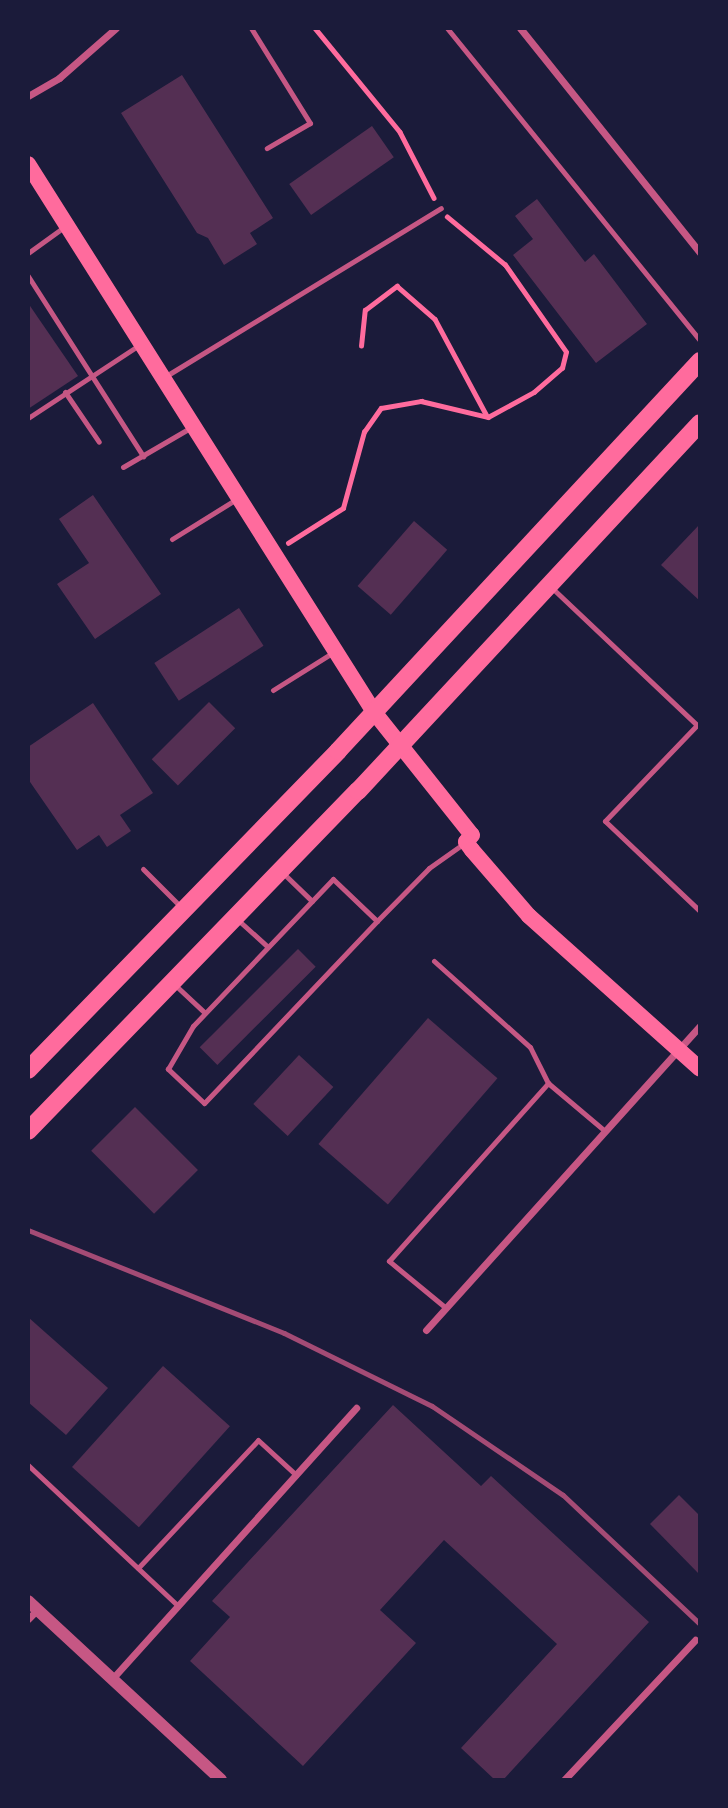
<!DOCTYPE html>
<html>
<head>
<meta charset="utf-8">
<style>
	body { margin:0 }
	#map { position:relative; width:728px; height:1808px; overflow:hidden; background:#1b1b3a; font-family:"Work Sans",sans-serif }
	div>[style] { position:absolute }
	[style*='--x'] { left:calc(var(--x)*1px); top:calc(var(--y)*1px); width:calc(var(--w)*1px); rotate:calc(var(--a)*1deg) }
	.building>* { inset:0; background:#542f53; transform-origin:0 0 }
	.path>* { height:4.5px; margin:-2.25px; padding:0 2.25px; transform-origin:2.25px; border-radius:2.25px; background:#ff6b9d }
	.service>* { height:5px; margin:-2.5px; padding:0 2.5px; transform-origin:2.5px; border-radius:2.5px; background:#c65784 }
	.minor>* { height:7px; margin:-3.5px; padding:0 3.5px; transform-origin:3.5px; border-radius:3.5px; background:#c65784 }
	.tertiary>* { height:12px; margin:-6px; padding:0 6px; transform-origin:6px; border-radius:6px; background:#c65784 }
	.primary>* { height:16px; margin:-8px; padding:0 8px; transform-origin:8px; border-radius:8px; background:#ff6b9d }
	.trunk>* { height:18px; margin:-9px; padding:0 9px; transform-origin:9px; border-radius:9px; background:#ff6b9d }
	.rail>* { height:5px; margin:-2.5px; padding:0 2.5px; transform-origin:2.5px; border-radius:2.5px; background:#a44b75 }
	span { translate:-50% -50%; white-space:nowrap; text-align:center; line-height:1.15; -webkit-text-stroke:5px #1b1b3a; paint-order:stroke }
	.frame { position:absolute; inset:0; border:30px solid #1b1b3a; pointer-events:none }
</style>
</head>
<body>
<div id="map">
	<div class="building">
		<div style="clip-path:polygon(182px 75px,273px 218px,250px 233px,257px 244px,224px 265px,208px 238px,197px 233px,121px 113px)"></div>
		<div style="left:372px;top:126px;width:38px;height:101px;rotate:55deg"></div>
		<div style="clip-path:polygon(537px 199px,585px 262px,594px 254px,647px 324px,596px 363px,513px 255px,533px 239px,515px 216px)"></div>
		<div style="clip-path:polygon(28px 303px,78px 376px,28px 409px)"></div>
		<div style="clip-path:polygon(93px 495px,161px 594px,95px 639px,57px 584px,89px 563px,59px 519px)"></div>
		<div style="left:414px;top:521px;width:44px;height:86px;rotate:41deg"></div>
		<div style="clip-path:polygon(700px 524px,700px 601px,661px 565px)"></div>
		<div style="left:239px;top:608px;width:45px;height:101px;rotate:57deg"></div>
		<div style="left:209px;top:702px;width:37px;height:81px;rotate:45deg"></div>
		<div style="clip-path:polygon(93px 703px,153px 793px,120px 815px,131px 831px,107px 847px,99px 835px,77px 850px,28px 779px,28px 747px)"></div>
		<div style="left:298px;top:949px;width:25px;height:139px;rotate:45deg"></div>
		<div style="left:428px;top:1018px;width:92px;height:167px;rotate:41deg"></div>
		<div style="left:299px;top:1055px;width:47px;height:67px;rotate:43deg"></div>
		<div style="left:135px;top:1107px;width:89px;height:62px;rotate:45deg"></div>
		<div style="clip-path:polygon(28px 1317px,108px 1388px,66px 1435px,28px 1402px)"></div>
		<div style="left:163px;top:1366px;width:90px;height:136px;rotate:42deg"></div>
		<div style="clip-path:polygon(393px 1405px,481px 1486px,491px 1476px,649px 1622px,503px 1780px,495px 1780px,461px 1748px,557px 1644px,444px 1540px,380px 1610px,416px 1643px,303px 1766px,190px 1661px,230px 1617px,212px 1601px)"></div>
		<div style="clip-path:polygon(679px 1495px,700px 1516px,700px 1575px,650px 1524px)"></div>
	</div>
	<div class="path">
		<div style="--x:315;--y:28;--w:134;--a:50.7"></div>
		<div style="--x:400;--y:132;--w:74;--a:62.7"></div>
		<div style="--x:361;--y:346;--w:36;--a:-84"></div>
		<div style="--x:365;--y:310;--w:40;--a:-37"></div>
		<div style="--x:397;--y:286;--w:50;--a:41"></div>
		<div style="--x:435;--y:319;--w:110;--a:61.8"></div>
		<div style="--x:288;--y:543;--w:65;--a:-32.5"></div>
		<div style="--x:343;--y:508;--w:79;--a:-74.6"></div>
		<div style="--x:364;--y:432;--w:29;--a:-55"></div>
		<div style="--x:381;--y:408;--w:41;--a:-9.9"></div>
		<div style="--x:421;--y:401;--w:69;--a:13.4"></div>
		<div style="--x:488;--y:417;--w:52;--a:-28.5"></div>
		<div style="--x:534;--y:392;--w:37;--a:-41"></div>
		<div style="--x:562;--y:368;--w:16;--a:-76"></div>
		<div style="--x:566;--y:352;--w:106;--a:-125"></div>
		<div style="--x:505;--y:265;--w:75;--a:-140.4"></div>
	</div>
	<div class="service">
		<div style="--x:251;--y:28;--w:112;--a:58.2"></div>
		<div style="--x:310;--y:123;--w:50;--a:149.8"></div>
		<div style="--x:447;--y:28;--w:402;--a:51"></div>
		<div style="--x:28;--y:253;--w:44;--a:-35.8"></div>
		<div style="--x:28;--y:276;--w:214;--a:57.4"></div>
		<div style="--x:166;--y:376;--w:322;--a:-31.4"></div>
		<div style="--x:65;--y:392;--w:60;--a:55.8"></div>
		<div style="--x:28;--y:418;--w:133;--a:-33.3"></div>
		<div style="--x:123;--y:467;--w:78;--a:-30.2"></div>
		<div style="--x:172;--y:539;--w:78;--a:-31.8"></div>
		<div style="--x:551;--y:587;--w:201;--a:43.4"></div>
		<div style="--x:697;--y:725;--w:133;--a:133.8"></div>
		<div style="--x:605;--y:821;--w:131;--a:43.5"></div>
		<div style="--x:273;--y:690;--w:70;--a:-32.1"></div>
		<div style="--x:143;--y:869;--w:52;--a:45"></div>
		<div style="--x:284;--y:874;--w:39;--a:44"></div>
		<div style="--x:333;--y:879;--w:61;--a:43.7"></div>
		<div style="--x:377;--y:921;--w:251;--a:133.5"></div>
		<div style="--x:204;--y:1103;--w:50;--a:-136.6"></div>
		<div style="--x:168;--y:1069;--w:50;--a:-59.8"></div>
		<div style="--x:193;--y:1026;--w:203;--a:-46.4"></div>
		<div style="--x:238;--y:920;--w:39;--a:42"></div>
		<div style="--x:377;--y:921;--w:74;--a:-45.5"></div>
		<div style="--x:429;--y:868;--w:42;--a:-35.2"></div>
		<div style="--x:434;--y:961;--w:129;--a:41.9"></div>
		<div style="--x:530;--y:1047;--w:40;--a:63.4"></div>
		<div style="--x:174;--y:984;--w:42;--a:43.1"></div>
		<div style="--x:446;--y:1308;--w:74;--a:-140.5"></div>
		<div style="--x:389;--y:1261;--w:239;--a:-48.2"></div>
		<div style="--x:548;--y:1083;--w:75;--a:40.1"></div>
		<div style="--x:28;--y:1465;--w:206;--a:43.2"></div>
		<div style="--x:138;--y:1568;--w:175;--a:-46.8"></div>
		<div style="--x:258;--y:1440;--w:52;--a:42.6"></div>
	</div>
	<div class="minor">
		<div style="--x:520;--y:28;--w:288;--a:51.3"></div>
		<div style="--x:28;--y:96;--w:36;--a:-30"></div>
		<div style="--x:59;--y:78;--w:76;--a:-41.3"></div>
		<div style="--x:426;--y:1330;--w:409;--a:-48"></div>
		<div style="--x:28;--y:1619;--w:14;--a:-45"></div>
		<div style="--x:112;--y:1679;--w:365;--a:-48"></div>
		<div style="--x:564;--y:1780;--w:192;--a:-46.9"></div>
	</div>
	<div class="tertiary">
		<div style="--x:28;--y:1601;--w:263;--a:42.8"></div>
	</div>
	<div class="primary">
		<div style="--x:28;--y:164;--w:648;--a:57.73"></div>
		<div style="--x:374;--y:712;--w:157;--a:51.5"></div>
		<div style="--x:472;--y:835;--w:9;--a:131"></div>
		<div style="--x:466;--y:842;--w:10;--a:53"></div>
		<div style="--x:472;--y:850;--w:87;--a:49.2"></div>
		<div style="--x:529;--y:916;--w:229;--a:41.8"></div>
	</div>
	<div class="trunk">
		<div style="--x:28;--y:1070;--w:445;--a:-45.8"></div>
		<div style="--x:338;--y:751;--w:532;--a:-47.13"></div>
		<div style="--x:28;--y:1131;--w:474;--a:-45.9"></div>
		<div style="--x:358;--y:791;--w:502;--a:-47.1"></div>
	</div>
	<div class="rail">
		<div style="--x:28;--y:1230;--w:276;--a:21.9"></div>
		<div style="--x:284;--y:1333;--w:165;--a:26.3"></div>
		<div style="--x:432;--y:1406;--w:158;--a:34.2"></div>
		<div style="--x:563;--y:1495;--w:188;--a:43.3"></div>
	</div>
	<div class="frame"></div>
</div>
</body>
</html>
